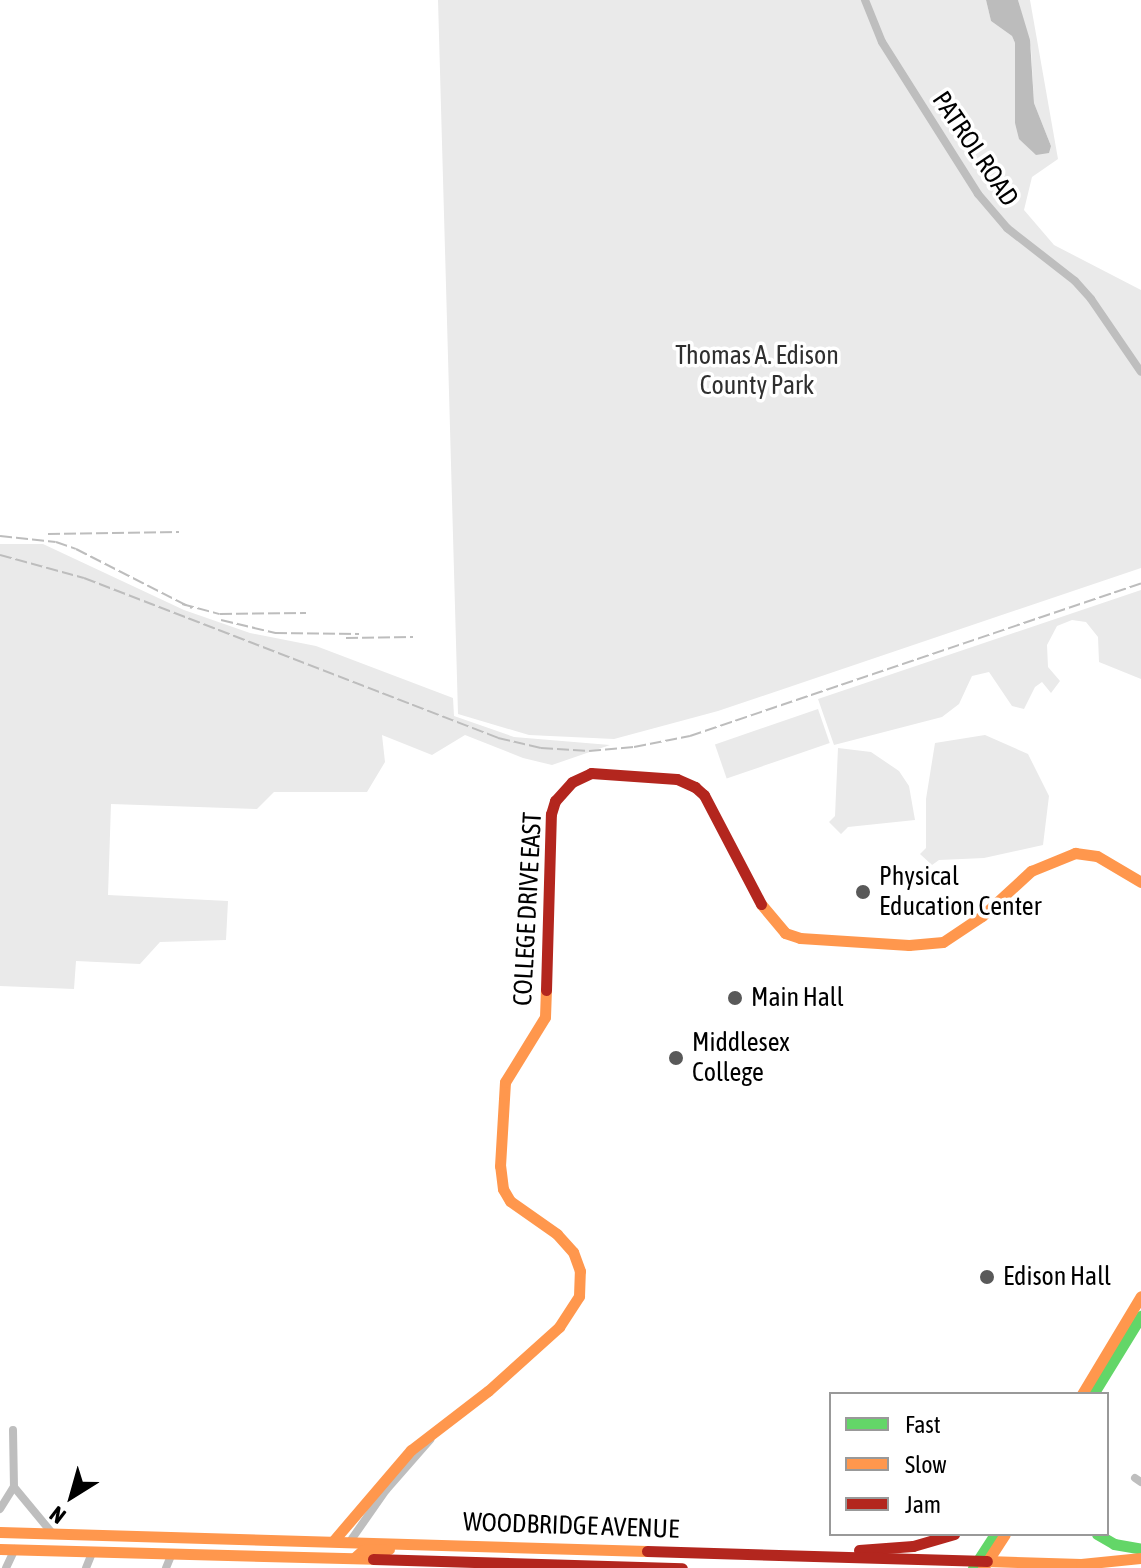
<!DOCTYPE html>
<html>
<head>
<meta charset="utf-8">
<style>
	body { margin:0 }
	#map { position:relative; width:1141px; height:1568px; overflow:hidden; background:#fff; font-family:"Asap Condensed",sans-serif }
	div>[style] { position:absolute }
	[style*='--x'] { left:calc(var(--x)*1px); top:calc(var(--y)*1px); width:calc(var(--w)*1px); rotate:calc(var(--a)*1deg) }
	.green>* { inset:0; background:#eaeaea; transform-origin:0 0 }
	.water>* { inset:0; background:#bcbcbc }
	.street>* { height:8px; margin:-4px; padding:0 4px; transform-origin:4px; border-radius:4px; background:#bebebe }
	.fast>* { height:11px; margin:-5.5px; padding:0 5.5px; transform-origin:5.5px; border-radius:5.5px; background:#63d668 }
	.slow>* { height:11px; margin:-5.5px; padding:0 5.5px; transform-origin:5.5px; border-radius:5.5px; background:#ff974d }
	.jam>* { height:11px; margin:-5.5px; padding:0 5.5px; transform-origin:5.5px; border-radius:5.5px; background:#b3261e }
	.rail>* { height:2px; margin-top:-1px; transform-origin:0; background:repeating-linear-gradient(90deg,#bdbdbd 0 12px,transparent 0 16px) }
	.dots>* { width:22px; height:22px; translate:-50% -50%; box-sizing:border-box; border:4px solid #fff; border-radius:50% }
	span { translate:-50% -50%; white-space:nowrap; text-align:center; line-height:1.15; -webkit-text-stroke:7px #fff; paint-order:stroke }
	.street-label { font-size:26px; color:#000 }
	.park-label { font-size:26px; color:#2f2f2f }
	.poi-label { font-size:26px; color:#000 }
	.left { translate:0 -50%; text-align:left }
	.legend { position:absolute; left:829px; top:1392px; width:280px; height:144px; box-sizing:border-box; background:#fff; border:2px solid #999; margin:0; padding:10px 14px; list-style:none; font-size:24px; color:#000 }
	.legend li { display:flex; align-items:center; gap:16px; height:40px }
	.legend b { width:40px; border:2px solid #999 }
	.north { position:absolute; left:32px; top:1456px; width:80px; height:80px; -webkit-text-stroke:6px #fff; paint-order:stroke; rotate:217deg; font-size:22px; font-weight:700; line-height:32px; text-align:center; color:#000 }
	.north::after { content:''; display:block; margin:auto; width:28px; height:36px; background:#000; clip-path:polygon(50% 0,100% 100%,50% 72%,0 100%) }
</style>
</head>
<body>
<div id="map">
	<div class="green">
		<div style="clip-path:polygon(438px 0,986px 0,991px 21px,1012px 36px,1015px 43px,1015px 123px,1051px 146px,1034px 103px,1031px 49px,1018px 0,1030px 0,1058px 159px,1032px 177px,1024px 210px,1054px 245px,1141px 290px,1141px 568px,718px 711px,614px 739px,529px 735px,458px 714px)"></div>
		<div style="clip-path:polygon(0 544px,43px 544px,184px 610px,250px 633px,316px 646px,453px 698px,454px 716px,514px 737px,610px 745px,552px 765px,523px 758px,465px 735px,432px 755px,382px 735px,385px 762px,367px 792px,274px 792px,257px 809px,111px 804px,108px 895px,228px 901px,226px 940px,160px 942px,140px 964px,76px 961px,74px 989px,0 986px)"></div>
		<div style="clip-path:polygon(1141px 590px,1141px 679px,1099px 662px,1098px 637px,1086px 622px,1072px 620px,1057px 626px,1047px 645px,1048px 667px,1060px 681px,1051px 693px,1042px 682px,1035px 687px,1024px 709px,1012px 706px,989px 672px,972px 676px,959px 704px,942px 717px,834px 745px,818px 699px)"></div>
		<div style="left:818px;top:709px;width:36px;height:109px;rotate:71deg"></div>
		<div style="clip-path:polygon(985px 735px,1028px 754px,1049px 796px,1043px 845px,984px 858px,939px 860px,932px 865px,920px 854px,926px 848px,926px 799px,935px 743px)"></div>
		<div style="clip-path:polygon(838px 748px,871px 752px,899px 771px,909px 786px,915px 820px,848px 827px,841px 834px,829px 822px,835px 816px)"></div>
	</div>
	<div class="water">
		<div style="clip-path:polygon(986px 0,1018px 0,1030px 40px,1034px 103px,1051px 146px,1049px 153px,1036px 155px,1019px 139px,1015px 123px,1015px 43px,1012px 36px,991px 21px)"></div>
	</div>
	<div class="street">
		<div style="--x:865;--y:0;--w:45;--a:68"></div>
		<div style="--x:882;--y:42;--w:180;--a:57.7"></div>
		<div style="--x:978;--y:194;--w:45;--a:49.5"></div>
		<div style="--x:1007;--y:228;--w:86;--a:37.9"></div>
		<div style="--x:1075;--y:281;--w:24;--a:48"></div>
		<div style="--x:1091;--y:299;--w:88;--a:55.6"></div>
		<div style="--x:13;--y:1430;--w:57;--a:89"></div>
		<div style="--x:1135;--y:1478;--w:7;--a:34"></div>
		<div style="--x:14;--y:1487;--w:60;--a:50.4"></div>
		<div style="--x:0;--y:1509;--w:26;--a:-58"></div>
		<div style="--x:351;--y:1540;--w:61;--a:-55"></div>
		<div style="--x:386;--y:1490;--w:67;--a:-48.7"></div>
		<div style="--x:6;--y:1568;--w:21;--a:-65"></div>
		<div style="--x:86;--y:1568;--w:18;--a:-68"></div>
		<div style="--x:166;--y:1568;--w:16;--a:-68"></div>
	</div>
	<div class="fast">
		<div style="--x:1093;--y:1394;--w:92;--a:-58.4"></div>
		<div style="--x:1097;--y:1534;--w:20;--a:30"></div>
		<div style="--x:1114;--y:1544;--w:27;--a:10"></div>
		<div style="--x:973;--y:1568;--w:40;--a:-57.1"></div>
	</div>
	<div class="slow">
		<div style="--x:761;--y:904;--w:38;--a:50"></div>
		<div style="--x:785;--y:933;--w:16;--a:18"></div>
		<div style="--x:800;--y:938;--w:109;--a:3.7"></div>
		<div style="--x:909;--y:945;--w:34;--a:-5"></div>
		<div style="--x:943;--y:942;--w:47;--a:-33.7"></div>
		<div style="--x:982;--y:916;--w:67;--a:-42.6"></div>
		<div style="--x:1031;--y:871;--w:48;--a:-22.2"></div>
		<div style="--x:1075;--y:853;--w:22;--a:8"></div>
		<div style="--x:1097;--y:856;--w:51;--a:30.6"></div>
		<div style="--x:1082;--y:1394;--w:114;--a:-59"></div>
		<div style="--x:0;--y:1532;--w:647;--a:1.68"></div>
		<div style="--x:334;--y:1540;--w:118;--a:-49.5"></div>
		<div style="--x:411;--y:1450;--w:97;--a:-37.5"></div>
		<div style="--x:488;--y:1391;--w:96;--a:-42"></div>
		<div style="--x:559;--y:1327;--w:37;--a:-57"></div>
		<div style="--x:579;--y:1296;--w:25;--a:-88"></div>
		<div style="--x:580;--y:1271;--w:20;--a:-110"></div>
		<div style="--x:573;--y:1252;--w:24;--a:-132"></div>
		<div style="--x:557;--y:1234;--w:57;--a:-144.9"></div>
		<div style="--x:510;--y:1201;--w:14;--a:-120"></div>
		<div style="--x:503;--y:1189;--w:23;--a:-97"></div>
		<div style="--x:500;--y:1166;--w:84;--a:-86.6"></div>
		<div style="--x:505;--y:1082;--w:76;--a:-58.4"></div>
		<div style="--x:545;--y:1017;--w:27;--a:-88"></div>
		<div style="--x:0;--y:1549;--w:373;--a:1.5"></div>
		<div style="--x:354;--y:1558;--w:12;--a:-42"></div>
		<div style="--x:363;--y:1550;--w:26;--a:-2"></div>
		<div style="--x:987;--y:1561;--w:94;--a:1.8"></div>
		<div style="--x:1081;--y:1564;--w:60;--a:-5.7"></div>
		<div style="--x:983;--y:1568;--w:40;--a:-57.1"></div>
	</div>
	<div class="jam">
		<div style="--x:546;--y:990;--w:176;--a:-88.4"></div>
		<div style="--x:551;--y:814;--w:14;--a:-73"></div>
		<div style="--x:555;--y:801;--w:25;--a:-48"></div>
		<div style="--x:572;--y:782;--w:21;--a:-25"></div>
		<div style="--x:591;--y:773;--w:86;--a:4"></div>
		<div style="--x:677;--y:779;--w:20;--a:24"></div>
		<div style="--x:695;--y:787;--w:12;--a:42"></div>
		<div style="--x:704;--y:795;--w:123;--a:62.4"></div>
		<div style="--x:859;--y:1550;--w:54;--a:-4.2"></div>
		<div style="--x:913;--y:1546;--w:43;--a:-16.3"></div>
		<div style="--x:647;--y:1551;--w:340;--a:1.7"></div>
		<div style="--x:373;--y:1559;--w:309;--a:1.7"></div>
	</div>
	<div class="rail">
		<div style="--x:48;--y:534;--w:131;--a:-0.9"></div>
		<div style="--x:0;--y:536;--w:56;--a:6.1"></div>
		<div style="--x:56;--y:542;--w:21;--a:19"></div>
		<div style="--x:76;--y:549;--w:130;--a:27"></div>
		<div style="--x:0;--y:555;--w:87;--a:15.3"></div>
		<div style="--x:84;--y:578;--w:444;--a:21.1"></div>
		<div style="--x:498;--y:738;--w:44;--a:13.1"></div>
		<div style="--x:541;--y:748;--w:48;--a:3.6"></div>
		<div style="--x:589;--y:751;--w:45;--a:-5.1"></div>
		<div style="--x:634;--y:747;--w:57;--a:-11.1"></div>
		<div style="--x:690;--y:736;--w:476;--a:-18.7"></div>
		<div style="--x:182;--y:604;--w:39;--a:15"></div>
		<div style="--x:220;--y:614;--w:86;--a:-0.7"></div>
		<div style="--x:221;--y:620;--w:56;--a:13.5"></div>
		<div style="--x:275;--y:633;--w:84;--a:0.7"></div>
		<div style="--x:346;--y:638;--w:67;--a:-0.9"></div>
	</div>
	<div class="dots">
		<div style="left:863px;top:892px;background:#595959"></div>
		<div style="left:735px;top:998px;background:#595959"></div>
		<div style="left:676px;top:1058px;background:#595959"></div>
		<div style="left:987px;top:1277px;background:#595959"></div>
	</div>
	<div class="street-label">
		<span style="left:975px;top:149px;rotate:56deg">PATROL ROAD</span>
		<span style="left:528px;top:909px;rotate:-87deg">COLLEGE DRIVE EAST</span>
		<span style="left:571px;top:1526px;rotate:2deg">WOODBRIDGE AVENUE</span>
	</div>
	<div class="park-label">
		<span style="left:757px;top:371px">Thomas A. Edison<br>County Park</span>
	</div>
	<div class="poi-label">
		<span class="left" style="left:879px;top:892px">Physical<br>Education Center</span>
		<span class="left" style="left:751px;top:998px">Main Hall</span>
		<span class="left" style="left:692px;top:1058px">Middlesex<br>College</span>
		<span class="left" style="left:1003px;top:1277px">Edison Hall</span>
	</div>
	<ul class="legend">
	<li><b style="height:10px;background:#63d668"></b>Fast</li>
	<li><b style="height:10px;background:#ff974d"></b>Slow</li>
	<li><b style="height:10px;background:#b3261e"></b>Jam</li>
	</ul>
	<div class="north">N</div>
</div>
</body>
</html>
